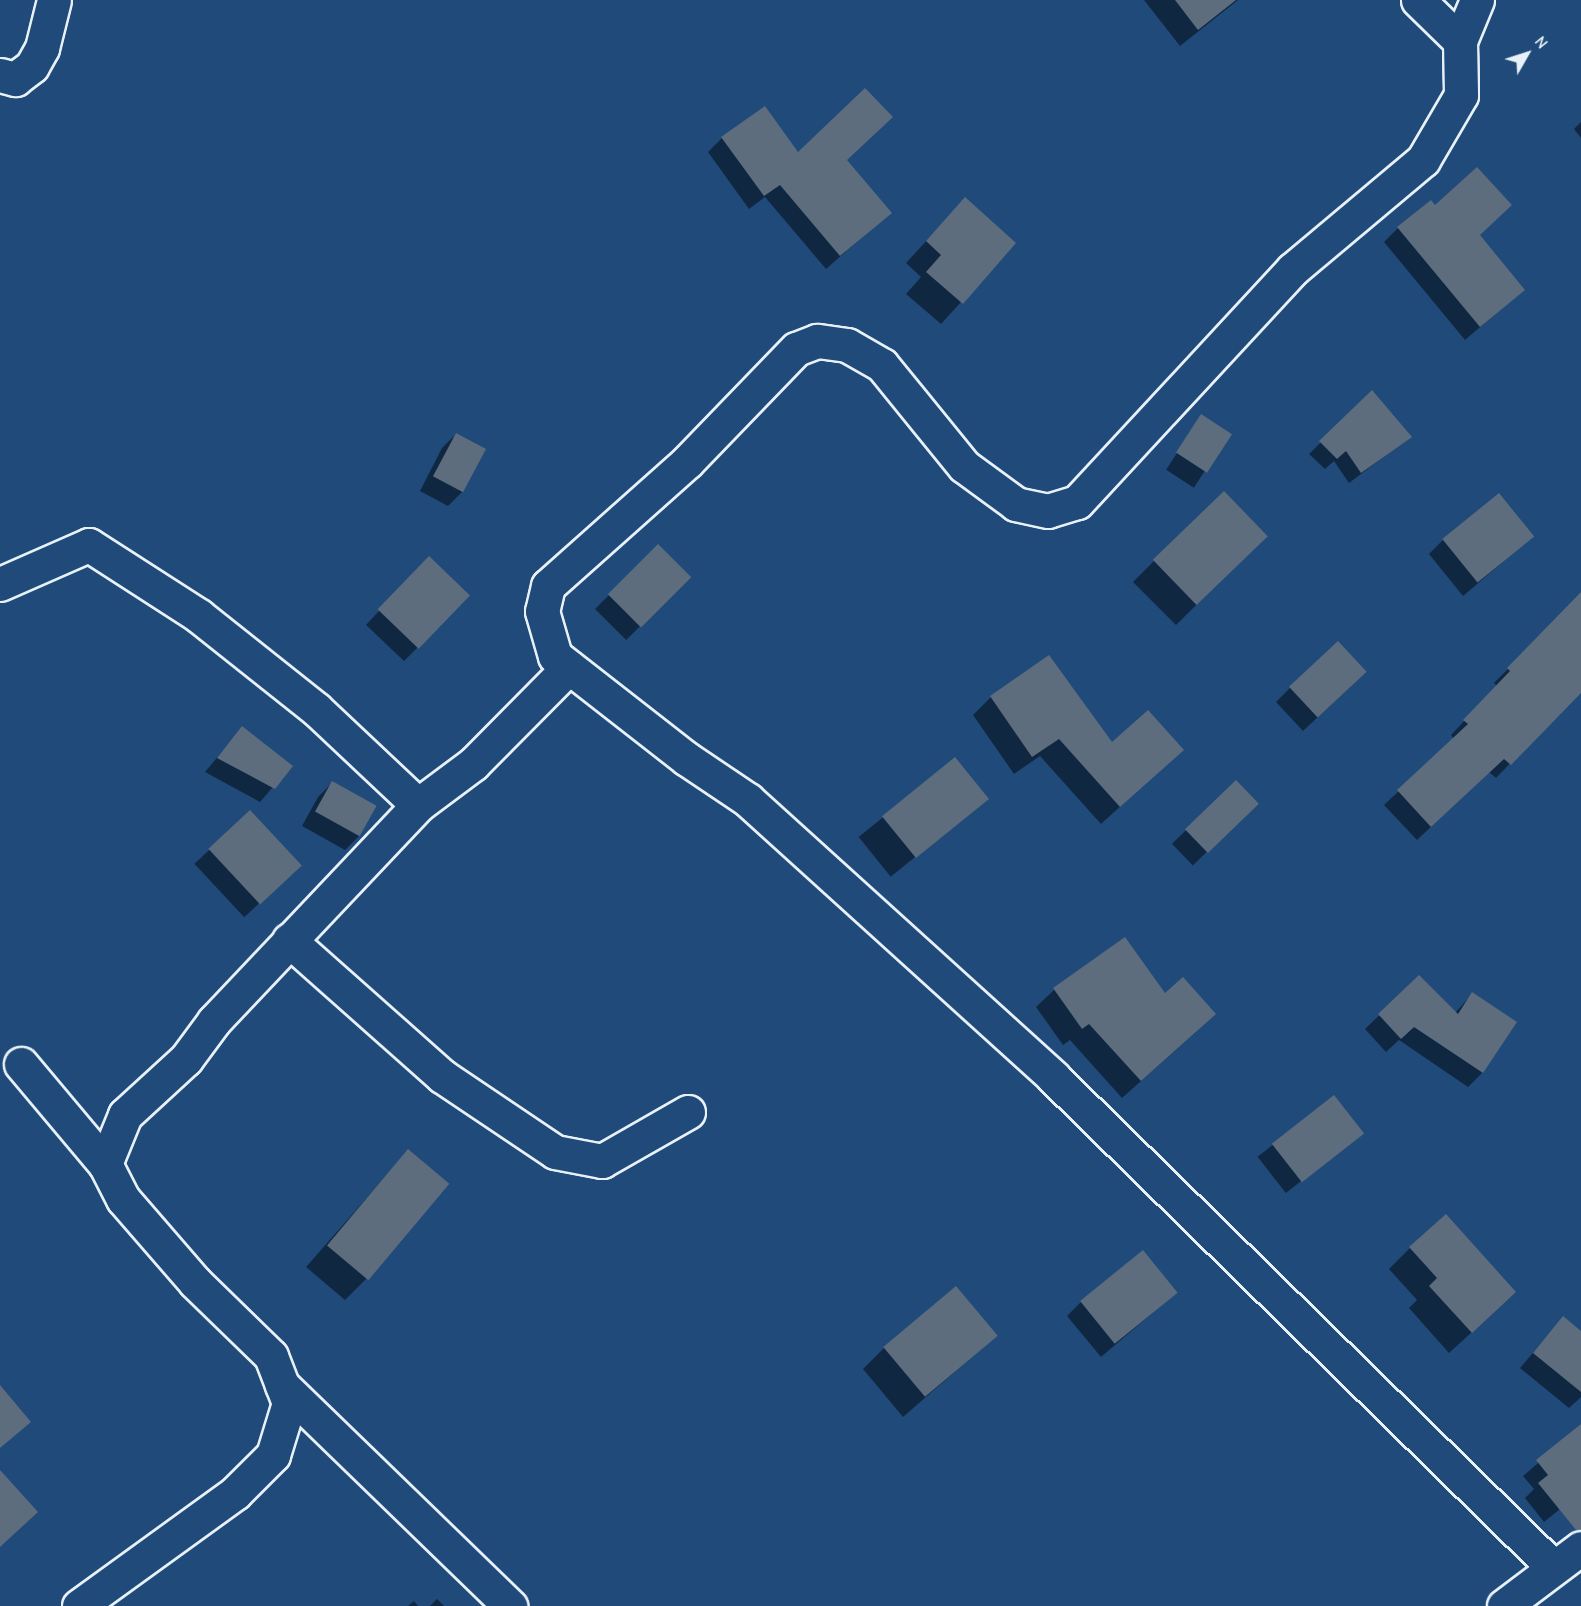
<!DOCTYPE html>
<html>
<head>
<meta charset="utf-8">
<style>
	body { margin:0 }
	#map { position:relative; width:1581px; height:1606px; overflow:hidden; background:#1f4a7a; font-family:"Comic Neue",sans-serif }
	div>[style] { position:absolute }
	[style*='--x'] { left:calc(var(--x)*1px); top:calc(var(--y)*1px); width:calc(var(--w)*1px); rotate:calc(var(--a)*1deg) }
	.shadow>* { inset:0; background:#0007; transform-origin:0 0 }
	.building>* { inset:0; background:#5d6d7d; transform-origin:0 0 }
	.roads { filter:drop-shadow(2px 0 #e8f1f8) drop-shadow(-2px 0 #e8f1f8) drop-shadow(0 2px #e8f1f8) drop-shadow(0 -2px #e8f1f8) }
	.minor>* { height:33px; margin:-16.5px; padding:0 16.5px; transform-origin:16.5px; border-radius:16.5px; background:#1f4a7a }
	span { translate:-50% -50%; white-space:nowrap; text-align:center; line-height:1.15; -webkit-text-stroke:5px #1f4a7a; paint-order:stroke }
	.north { position:absolute; left:1497px; top:24px; width:60px; height:60px; -webkit-text-stroke:4px #1f4a7a; paint-order:stroke; rotate:51deg; font-size:16px; font-weight:700; line-height:24px; text-align:center; color:#e8f1f8 }
	.north::after { content:''; display:block; margin:auto; width:21px; height:27px; background:#e8f1f8; clip-path:polygon(50% 0,100% 100%,50% 72%,0 100%) }
</style>
</head>
<body>
<div id="map">
	<div class="shadow">
		<div style="clip-path:polygon(1144px 0,1238px 0,1180px 46px)"></div>
		<div style="clip-path:polygon(1581px 122px,1581px 138px,1574px 129px)"></div>
		<div style="clip-path:polygon(722px 138px,845px 160px,890px 213px,826px 269px,765px 197px,749px 209px,708px 152px)"></div>
		<div style="clip-path:polygon(965px 199px,1014px 244px,941px 324px,906px 294px,921px 277px,906px 263px)"></div>
		<div style="clip-path:polygon(1435px 207px,1479px 235px,1523px 290px,1465px 340px,1384px 242px,1398px 228px)"></div>
		<div style="clip-path:polygon(1372px 392px,1410px 437px,1349px 483px,1334px 461px,1325px 469px,1309px 454px)"></div>
		<div style="left:1201px;top:416px;width:33px;height:64px;rotate:33deg"></div>
		<div style="clip-path:polygon(456px 434px,484px 449px,462px 492px,448px 506px,420px 491px,442px 448px)"></div>
		<div style="clip-path:polygon(1266px 536px,1176px 625px,1133px 582px,1154px 561px)"></div>
		<div style="clip-path:polygon(1532px 537px,1463px 596px,1429px 554px,1443px 540px)"></div>
		<div style="left:658px;top:546px;width:44px;height:89px;rotate:45deg"></div>
		<div style="clip-path:polygon(415px 572px,418px 647px,404px 661px,366px 625px)"></div>
		<div style="clip-path:polygon(1581px 595px,1581px 690px,1496px 778px,1489px 772px,1417px 840px,1384px 805px,1454px 739px,1451px 735px,1497px 686px,1494px 683px)"></div>
		<div style="clip-path:polygon(1351px 686px,1303px 731px,1276px 702px,1290px 688px)"></div>
		<div style="clip-path:polygon(991px 697px,1112px 744px,1182px 750px,1101px 824px,1040px 756px,1014px 774px,973px 715px)"></div>
		<div style="clip-path:polygon(242px 728px,291px 766px,260px 802px,205px 772px)"></div>
		<div style="left:955px;top:759px;width:51px;height:124px;rotate:51deg"></div>
		<div style="left:1236px;top:782px;width:30px;height:89px;rotate:46deg"></div>
		<div style="clip-path:polygon(332px 783px,359px 836px,345px 850px,302px 826px,318px 797px)"></div>
		<div style="left:250px;top:812px;width:73px;height:76px;rotate:47deg"></div>
		<div style="clip-path:polygon(1419px 977px,1455px 1013px,1472px 994px,1515px 1022px,1482px 1073px,1468px 1087px,1399px 1040px,1386px 1052px,1365px 1029px)"></div>
		<div style="clip-path:polygon(1054px 990px,1165px 995px,1196px 1032px,1122px 1098px,1070px 1040px,1063px 1045px,1036px 1007px)"></div>
		<div style="left:1334px;top:1097px;width:46px;height:97px;rotate:52deg"></div>
		<div style="clip-path:polygon(408px 1151px,366px 1279px,345px 1300px,306px 1267px)"></div>
		<div style="clip-path:polygon(1410px 1248px,1493px 1313px,1449px 1353px,1409px 1308px,1417px 1300px,1389px 1269px)"></div>
		<div style="clip-path:polygon(1176px 1293px,1101px 1357px,1067px 1316px,1081px 1302px)"></div>
		<div style="clip-path:polygon(1563px 1318px,1581px 1333px,1581px 1397px,1569px 1408px,1520px 1368px)"></div>
		<div style="clip-path:polygon(996px 1336px,903px 1417px,863px 1369px,884px 1348px)"></div>
		<div style="clip-path:polygon(1581px 1426px,1581px 1492px,1544px 1522px,1525px 1498px,1534px 1489px,1523px 1476px)"></div>
		<div style="clip-path:polygon(437px 1599px,444px 1606px,430px 1606px)"></div>
		<div style="clip-path:polygon(414px 1601px,418px 1606px,408px 1606px)"></div>
	</div>
	<div class="building">
		<div style="clip-path:polygon(1175px 0,1236px 0,1198px 30px)"></div>
		<div style="clip-path:polygon(865px 88px,893px 117px,847px 160px,892px 213px,840px 256px,780px 185px,764px 196px,721px 137px,765px 106px,798px 152px)"></div>
		<div style="clip-path:polygon(1477px 167px,1512px 205px,1480px 235px,1525px 290px,1480px 327px,1397px 227px,1431px 200px,1435px 205px)"></div>
		<div style="clip-path:polygon(965px 197px,1016px 243px,963px 304px,926px 272px,941px 255px,926px 241px)"></div>
		<div style="clip-path:polygon(1372px 390px,1412px 437px,1361px 473px,1346px 451px,1337px 459px,1319px 441px)"></div>
		<div style="left:1201px;top:414px;width:37px;height:46px;rotate:33deg"></div>
		<div style="left:456px;top:433px;width:34px;height:49px;rotate:28deg"></div>
		<div style="left:1224px;top:491px;width:63px;height:99px;rotate:46deg"></div>
		<div style="left:1499px;top:493px;width:56px;height:73px;rotate:51deg"></div>
		<div style="left:658px;top:544px;width:47px;height:71px;rotate:45deg"></div>
		<div style="left:429px;top:556px;width:57px;height:74px;rotate:44deg"></div>
		<div style="clip-path:polygon(1581px 592px,1581px 693px,1511px 765px,1504px 759px,1431px 827px,1397px 790px,1468px 724px,1463px 720px,1510px 671px,1507px 668px)"></div>
		<div style="left:1338px;top:641px;width:42px;height:67px;rotate:47deg"></div>
		<div style="clip-path:polygon(1049px 655px,1112px 742px,1148px 710px,1184px 750px,1120px 807px,1059px 739px,1032px 757px,990px 696px)"></div>
		<div style="clip-path:polygon(242px 726px,293px 766px,275px 789px,217px 758px)"></div>
		<div style="left:955px;top:757px;width:54px;height:94px;rotate:51deg"></div>
		<div style="left:1236px;top:780px;width:33px;height:71px;rotate:46deg"></div>
		<div style="left:332px;top:781px;width:51px;height:35px;rotate:29deg"></div>
		<div style="left:250px;top:810px;width:76px;height:57px;rotate:47deg"></div>
		<div style="clip-path:polygon(1125px 937px,1165px 993px,1183px 977px,1216px 1014px,1141px 1081px,1089px 1024px,1082px 1029px,1053px 988px)"></div>
		<div style="clip-path:polygon(1419px 975px,1458px 1014px,1472px 992px,1517px 1022px,1483px 1073px,1414px 1027px,1401px 1039px,1378px 1014px)"></div>
		<div style="left:1334px;top:1095px;width:49px;height:79px;rotate:52deg"></div>
		<div style="left:408px;top:1149px;width:54px;height:126px;rotate:40deg"></div>
		<div style="clip-path:polygon(1446px 1214px,1516px 1292px,1472px 1333px,1429px 1286px,1437px 1278px,1409px 1247px)"></div>
		<div style="left:1143px;top:1250px;width:55px;height:81px;rotate:51deg"></div>
		<div style="left:956px;top:1286px;width:65px;height:95px;rotate:50deg"></div>
		<div style="clip-path:polygon(1563px 1316px,1581px 1331px,1581px 1392px,1533px 1353px)"></div>
		<div style="clip-path:polygon(0 1385px,31px 1422px,0 1448px)"></div>
		<div style="clip-path:polygon(1581px 1424px,1581px 1530px,1576px 1530px,1538px 1483px,1548px 1475px,1536px 1460px)"></div>
		<div style="clip-path:polygon(0 1470px,38px 1512px,0 1547px)"></div>
	</div>
	<div class="roads">
		<div class="minor">
			<div style="--x:1418;--y:0;--w:59;--a:44.3"></div>
			<div style="--x:1477;--y:0;--w:44;--a:112.5"></div>
			<div style="--x:1460;--y:41;--w:54;--a:88.9"></div>
			<div style="--x:1461;--y:95;--w:75;--a:120.3"></div>
			<div style="--x:1423;--y:160;--w:170;--a:140"></div>
			<div style="--x:1293;--y:269;--w:318;--a:132.8"></div>
			<div style="--x:1077;--y:502;--w:30;--a:163"></div>
			<div style="--x:1048;--y:511;--w:33;--a:-168"></div>
			<div style="--x:1016;--y:504;--w:64;--a:-143.8"></div>
			<div style="--x:964;--y:466;--w:130;--a:-129.1"></div>
			<div style="--x:882;--y:365;--w:40;--a:-150.3"></div>
			<div style="--x:847;--y:345;--w:30;--a:-172"></div>
			<div style="--x:817;--y:341;--w:22;--a:159"></div>
			<div style="--x:796;--y:349;--w:157;--a:134"></div>
			<div style="--x:687;--y:462;--w:186;--a:138.3"></div>
			<div style="--x:548;--y:586;--w:26;--a:103"></div>
			<div style="--x:542;--y:611;--w:47;--a:73.9"></div>
			<div style="--x:555;--y:656;--w:167;--a:38"></div>
			<div style="--x:687;--y:759;--w:73;--a:33.9"></div>
			<div style="--x:748;--y:800;--w:412;--a:42.2"></div>
			<div style="--x:1053;--y:1077;--w:701;--a:44.42"></div>
			<div style="--x:0;--y:75;--w:16;--a:15"></div>
			<div style="--x:15;--y:79;--w:21;--a:-37"></div>
			<div style="--x:32;--y:66;--w:21;--a:-61"></div>
			<div style="--x:42;--y:48;--w:49;--a:-76"></div>
			<div style="--x:0;--y:584;--w:97;--a:-23.7"></div>
			<div style="--x:89;--y:545;--w:131;--a:32.8"></div>
			<div style="--x:199;--y:616;--w:149;--a:38.5"></div>
			<div style="--x:316;--y:709;--w:140;--a:43.3"></div>
			<div style="--x:418;--y:805;--w:69;--a:-36.7"></div>
			<div style="--x:473;--y:764;--w:136;--a:-45.3"></div>
			<div style="--x:289;--y:940;--w:205;--a:41.6"></div>
			<div style="--x:442;--y:1076;--w:136;--a:33.9"></div>
			<div style="--x:555;--y:1152;--w:48;--a:10.8"></div>
			<div style="--x:602;--y:1161;--w:99;--a:-29.7"></div>
			<div style="--x:21;--y:1064;--w:131;--a:50"></div>
			<div style="--x:282;--y:1385;--w:318;--a:44.1"></div>
			<div style="--x:79;--y:1606;--w:193;--a:-35.9"></div>
			<div style="--x:235;--y:1493;--w:54;--a:-45"></div>
			<div style="--x:273;--y:1455;--w:54;--a:-72.9"></div>
			<div style="--x:289;--y:1403;--w:50;--a:-111"></div>
			<div style="--x:271;--y:1356;--w:106;--a:-135.8"></div>
			<div style="--x:195;--y:1282;--w:110;--a:-130.9"></div>
			<div style="--x:123;--y:1199;--w:39;--a:-117"></div>
			<div style="--x:105;--y:1164;--w:53;--a:-67.8"></div>
			<div style="--x:125;--y:1115;--w:83;--a:-42.6"></div>
			<div style="--x:186;--y:1059;--w:47;--a:-53.6"></div>
			<div style="--x:214;--y:1021;--w:297;--a:-46.6"></div>
			<div style="--x:1504;--y:1606;--w:96;--a:-37"></div>
		</div>
	</div>
	<div class="north">N</div>
</div>
</body>
</html>
